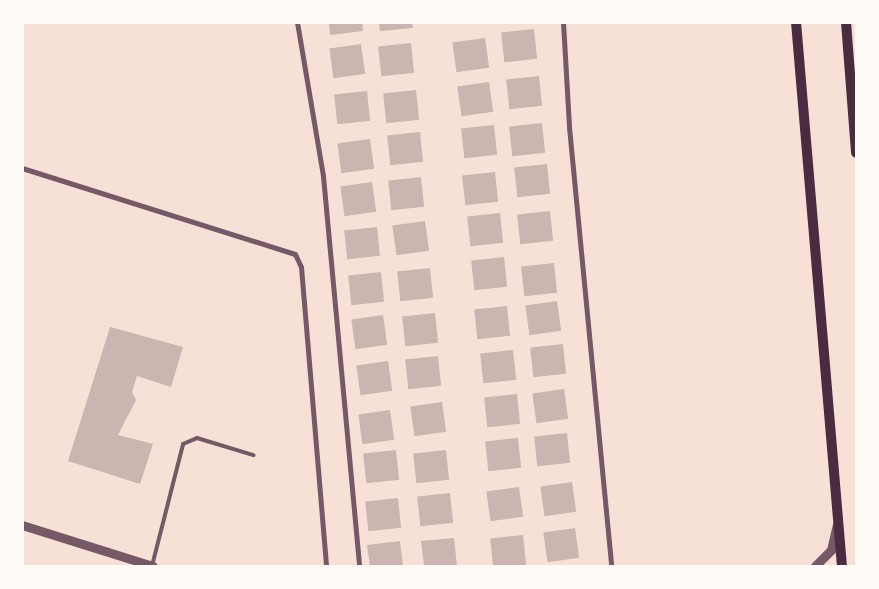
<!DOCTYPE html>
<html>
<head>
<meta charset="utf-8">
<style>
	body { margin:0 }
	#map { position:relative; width:879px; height:589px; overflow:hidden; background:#f7e1d7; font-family:"Space Grotesk",sans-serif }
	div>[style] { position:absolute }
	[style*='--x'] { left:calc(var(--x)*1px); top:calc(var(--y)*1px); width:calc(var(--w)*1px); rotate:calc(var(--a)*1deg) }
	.building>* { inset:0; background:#ccb4b1; transform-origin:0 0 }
	.service>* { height:4px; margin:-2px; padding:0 2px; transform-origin:2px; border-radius:2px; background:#755966 }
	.minor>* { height:5px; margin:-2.5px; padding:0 2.5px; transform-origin:2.5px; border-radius:2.5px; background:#755966 }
	.tertiary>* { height:9px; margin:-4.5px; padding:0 4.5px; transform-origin:4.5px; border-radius:4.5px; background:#755966 }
	.secondary>* { height:10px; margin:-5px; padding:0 5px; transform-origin:5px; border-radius:5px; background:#4a2c40 }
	span { translate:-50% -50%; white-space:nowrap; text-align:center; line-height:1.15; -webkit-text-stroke:4.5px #fffaf5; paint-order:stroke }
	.frame { position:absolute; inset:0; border:24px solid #fffaf5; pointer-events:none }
</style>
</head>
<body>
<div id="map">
	<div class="building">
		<div style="clip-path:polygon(329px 22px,362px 22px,363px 31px,330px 35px)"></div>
		<div style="clip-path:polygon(379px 22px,412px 22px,413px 28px,380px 31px)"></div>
		<div style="left:534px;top:29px;width:30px;height:33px;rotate:84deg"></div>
		<div style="left:485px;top:38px;width:30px;height:33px;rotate:82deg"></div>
		<div style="left:411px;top:43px;width:30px;height:33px;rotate:84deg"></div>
		<div style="left:361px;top:44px;width:30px;height:32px;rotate:82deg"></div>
		<div style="left:539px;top:76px;width:30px;height:33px;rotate:84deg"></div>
		<div style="left:489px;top:82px;width:30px;height:32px;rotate:82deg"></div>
		<div style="left:416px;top:90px;width:30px;height:33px;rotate:84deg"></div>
		<div style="left:367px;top:91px;width:30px;height:33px;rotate:84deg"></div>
		<div style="left:542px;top:123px;width:30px;height:33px;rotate:84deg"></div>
		<div style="left:494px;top:125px;width:30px;height:33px;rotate:84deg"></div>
		<div style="left:420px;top:132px;width:30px;height:33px;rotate:84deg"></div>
		<div style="left:370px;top:139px;width:30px;height:33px;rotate:82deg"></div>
		<div style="left:547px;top:164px;width:30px;height:33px;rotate:84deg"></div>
		<div style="left:495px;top:172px;width:30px;height:33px;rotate:84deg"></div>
		<div style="left:421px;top:177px;width:30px;height:33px;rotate:84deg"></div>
		<div style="left:372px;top:182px;width:30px;height:32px;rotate:82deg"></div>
		<div style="left:550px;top:211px;width:30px;height:33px;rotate:84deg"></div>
		<div style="left:500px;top:213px;width:30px;height:33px;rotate:84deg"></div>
		<div style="left:425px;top:221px;width:30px;height:33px;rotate:82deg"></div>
		<div style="left:377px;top:227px;width:29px;height:33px;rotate:84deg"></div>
		<div style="left:504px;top:257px;width:30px;height:33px;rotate:84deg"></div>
		<div style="left:554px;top:263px;width:30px;height:33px;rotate:84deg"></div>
		<div style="left:430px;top:268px;width:30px;height:33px;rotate:84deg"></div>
		<div style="left:381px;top:272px;width:30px;height:33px;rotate:84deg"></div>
		<div style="left:557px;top:301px;width:30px;height:32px;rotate:82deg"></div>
		<div style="left:507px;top:306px;width:30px;height:33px;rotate:84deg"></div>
		<div style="left:435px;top:313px;width:30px;height:33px;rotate:84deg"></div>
		<div style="left:383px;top:315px;width:30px;height:32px;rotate:82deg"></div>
		<div style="clip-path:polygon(110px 327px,183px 347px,171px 387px,137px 376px,132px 392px,136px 400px,118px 435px,153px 444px,140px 484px,68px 461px)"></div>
		<div style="left:563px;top:344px;width:30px;height:33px;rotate:84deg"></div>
		<div style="left:513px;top:350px;width:30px;height:33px;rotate:84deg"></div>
		<div style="left:438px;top:356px;width:30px;height:33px;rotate:84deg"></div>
		<div style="left:388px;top:361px;width:30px;height:32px;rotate:82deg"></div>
		<div style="left:564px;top:389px;width:30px;height:32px;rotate:82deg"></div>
		<div style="left:517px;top:394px;width:30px;height:33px;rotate:84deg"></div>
		<div style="left:442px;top:402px;width:30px;height:32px;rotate:82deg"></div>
		<div style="left:390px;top:410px;width:30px;height:32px;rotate:82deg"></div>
		<div style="left:567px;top:433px;width:30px;height:33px;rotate:84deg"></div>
		<div style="left:518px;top:438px;width:30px;height:33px;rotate:84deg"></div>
		<div style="left:396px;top:450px;width:30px;height:33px;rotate:84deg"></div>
		<div style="left:446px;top:450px;width:30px;height:33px;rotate:84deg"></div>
		<div style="left:572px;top:482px;width:30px;height:32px;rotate:82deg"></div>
		<div style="left:519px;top:487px;width:30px;height:33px;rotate:82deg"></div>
		<div style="left:450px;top:493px;width:30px;height:33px;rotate:84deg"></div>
		<div style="left:398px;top:498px;width:30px;height:33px;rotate:84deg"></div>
		<div style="left:575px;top:528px;width:30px;height:32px;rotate:82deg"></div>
		<div style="left:523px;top:535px;width:30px;height:33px;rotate:84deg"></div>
		<div style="clip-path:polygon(454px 538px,457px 566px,424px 566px,421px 541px)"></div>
		<div style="clip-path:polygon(400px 541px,403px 566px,370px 566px,367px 545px)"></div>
	</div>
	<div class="service">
		<div style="--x:152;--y:566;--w:126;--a:-75.7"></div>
		<div style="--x:183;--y:444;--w:15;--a:-23"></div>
		<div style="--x:197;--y:438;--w:59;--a:16.9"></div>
	</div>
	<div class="minor">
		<div style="--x:297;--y:22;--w:156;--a:80.4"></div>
		<div style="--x:323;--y:176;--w:392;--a:84.7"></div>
		<div style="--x:563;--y:22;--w:105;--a:86.7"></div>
		<div style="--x:569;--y:127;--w:441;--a:84.5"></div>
		<div style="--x:22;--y:168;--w:286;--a:17.5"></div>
		<div style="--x:295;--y:254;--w:14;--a:65"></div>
		<div style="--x:301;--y:267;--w:300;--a:85.2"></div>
	</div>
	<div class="tertiary">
		<div style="--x:22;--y:525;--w:137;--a:17.4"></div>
		<div style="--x:815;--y:566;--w:23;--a:-45"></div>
		<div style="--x:831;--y:550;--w:26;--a:-77"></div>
	</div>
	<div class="secondary">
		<div style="--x:796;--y:22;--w:546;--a:85.17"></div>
		<div style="--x:846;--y:22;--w:131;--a:85.6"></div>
	</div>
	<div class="frame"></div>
</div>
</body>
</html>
